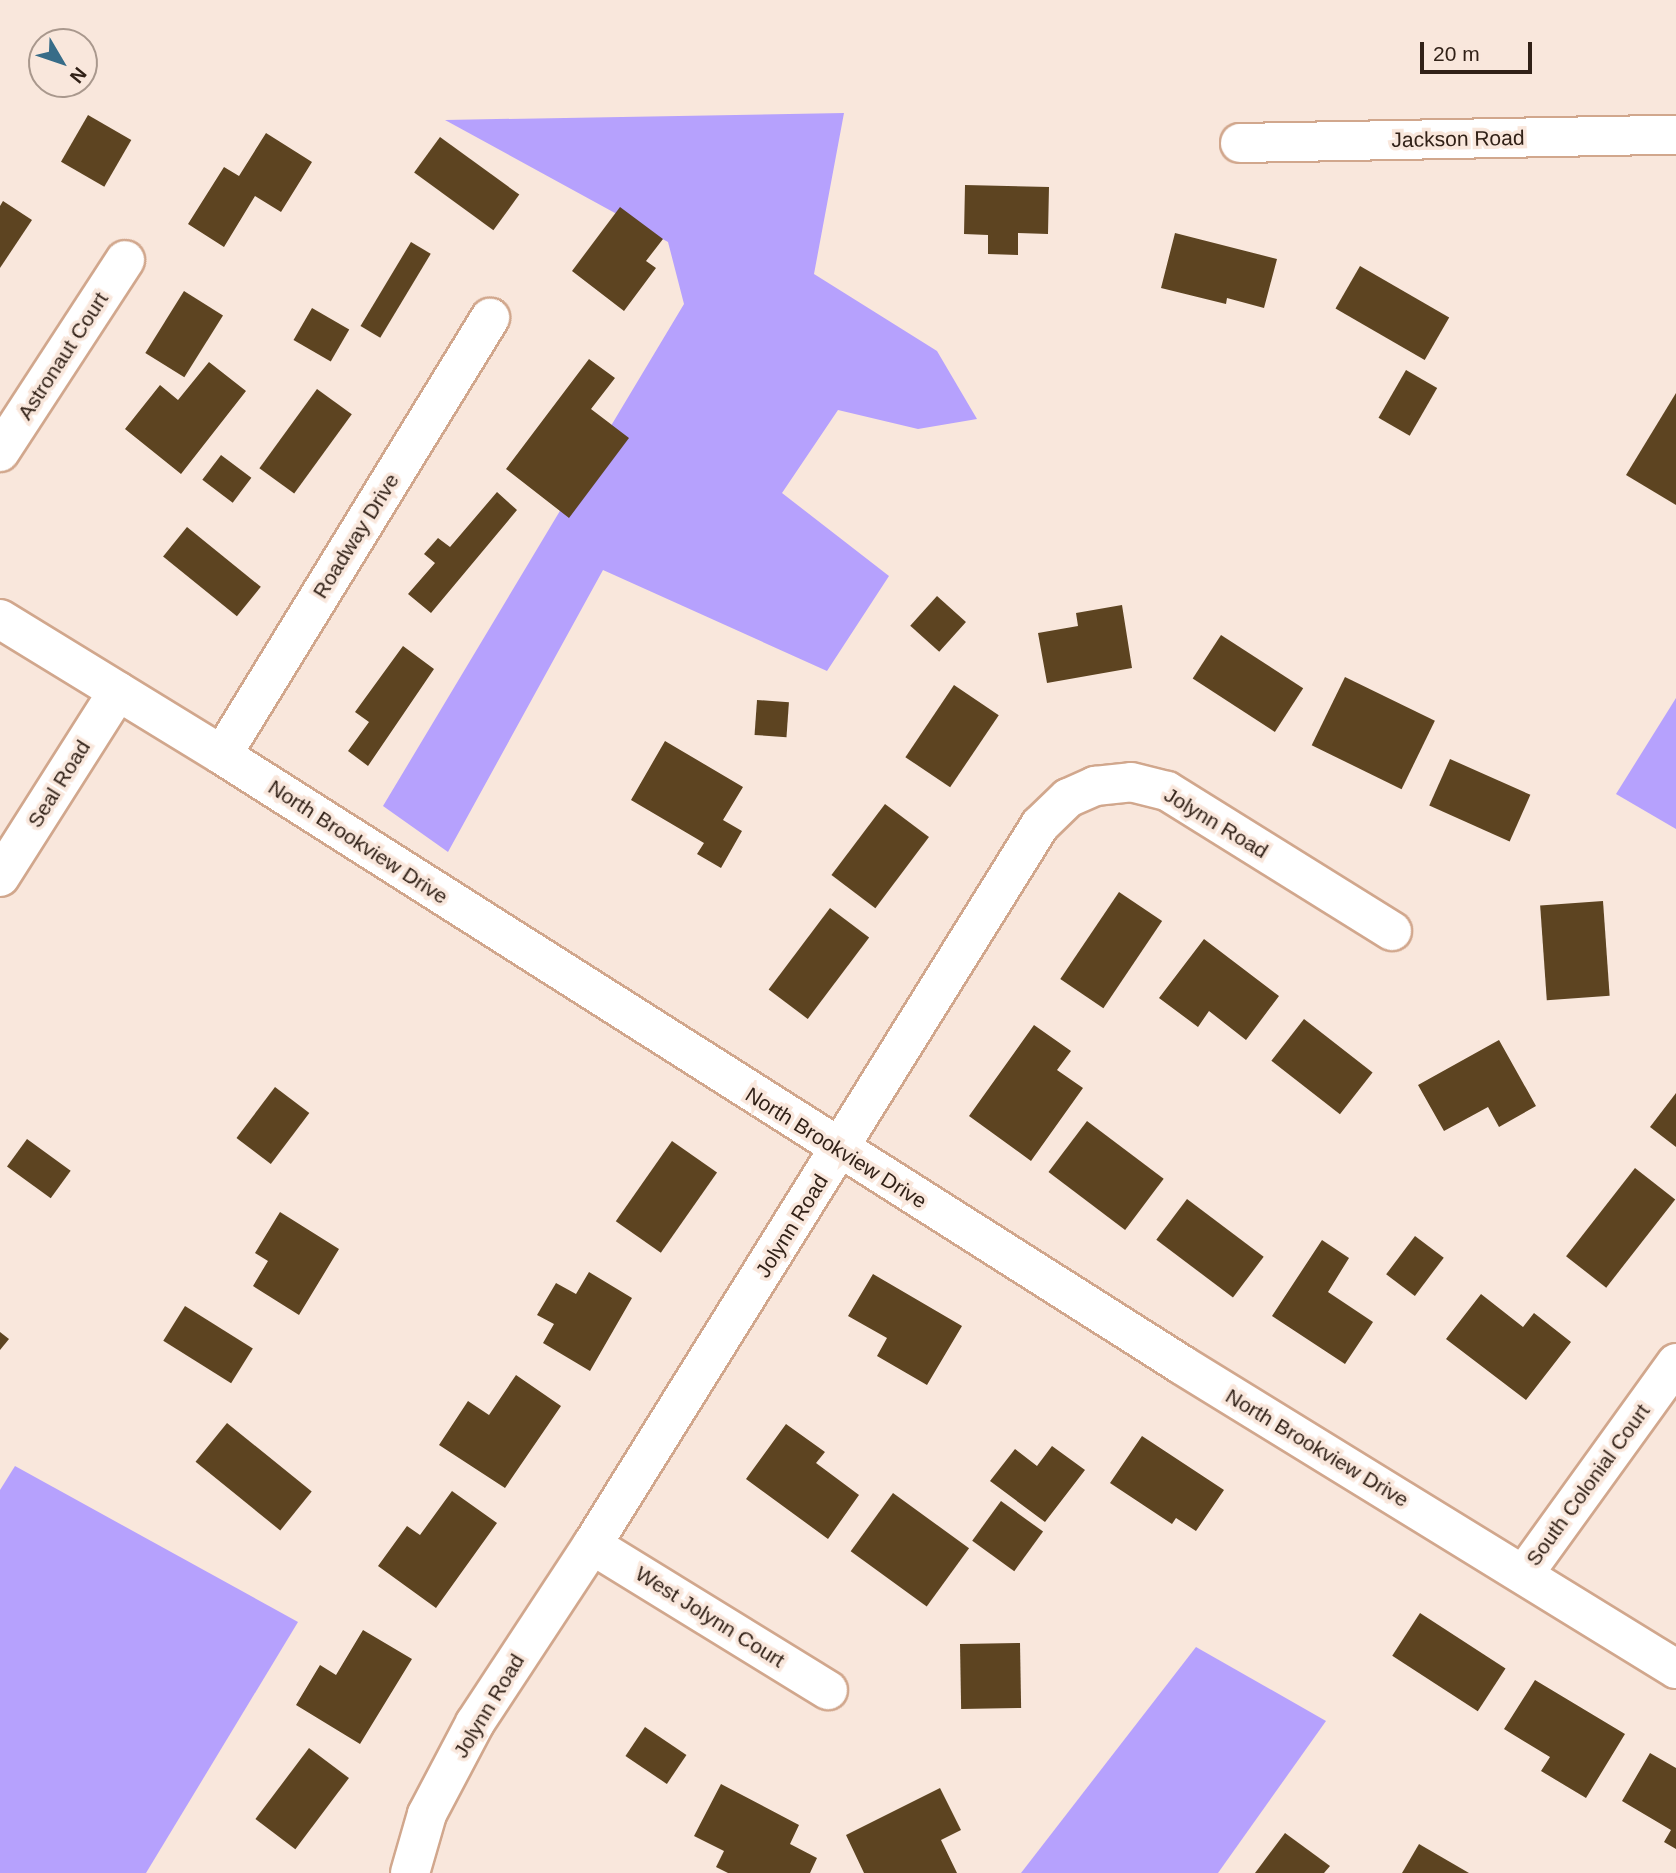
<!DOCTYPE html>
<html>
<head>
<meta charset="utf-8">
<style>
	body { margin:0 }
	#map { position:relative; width:1676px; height:1873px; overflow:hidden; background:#f9e7dc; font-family:Helvetica,sans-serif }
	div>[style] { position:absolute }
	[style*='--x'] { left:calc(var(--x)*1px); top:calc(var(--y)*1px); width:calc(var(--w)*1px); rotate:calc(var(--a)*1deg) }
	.forest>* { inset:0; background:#b6a1fd }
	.building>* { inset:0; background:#5d4421; transform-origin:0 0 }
	.roads { filter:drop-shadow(2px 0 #d1a78d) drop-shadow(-2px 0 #d1a78d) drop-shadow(0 2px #d1a78d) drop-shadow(0 -2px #d1a78d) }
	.minor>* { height:38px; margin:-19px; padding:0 19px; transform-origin:19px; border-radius:19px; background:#fff }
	span { translate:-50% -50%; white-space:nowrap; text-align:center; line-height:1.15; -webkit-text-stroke:7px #f9e7dc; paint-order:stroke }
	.street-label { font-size:21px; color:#312117 }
	.north { position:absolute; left:28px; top:28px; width:70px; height:70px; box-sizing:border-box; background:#f9e7dc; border:2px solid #a9988d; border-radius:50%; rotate:129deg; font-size:19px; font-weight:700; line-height:28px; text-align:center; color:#312117 }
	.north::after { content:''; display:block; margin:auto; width:24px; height:32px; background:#376c88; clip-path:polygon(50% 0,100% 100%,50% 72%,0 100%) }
	.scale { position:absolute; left:1420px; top:42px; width:112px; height:32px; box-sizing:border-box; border:4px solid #312117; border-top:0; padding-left:9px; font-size:21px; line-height:24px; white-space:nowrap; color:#312117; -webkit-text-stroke:5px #f9e7dc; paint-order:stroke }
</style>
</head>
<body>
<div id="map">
	<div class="forest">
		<div style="clip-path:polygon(844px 113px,814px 274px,937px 351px,977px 419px,918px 429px,838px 410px,782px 493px,889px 576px,827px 671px,603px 570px,448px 852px,383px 806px,684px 304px,668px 242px,445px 120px)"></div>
		<div style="clip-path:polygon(1676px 698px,1676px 829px,1616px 794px)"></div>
		<div style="clip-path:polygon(15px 1466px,298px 1622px,146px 1873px,0 1873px,0 1490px)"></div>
		<div style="clip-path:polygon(1196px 1647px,1326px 1721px,1218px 1873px,1021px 1873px)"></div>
	</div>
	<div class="building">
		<div style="left:88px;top:115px;width:50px;height:54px;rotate:30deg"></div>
		<div style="clip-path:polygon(266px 133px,312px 162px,281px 212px,255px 196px,224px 247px,188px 224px,224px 167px,239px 176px)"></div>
		<div style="left:440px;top:137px;width:98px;height:44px;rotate:36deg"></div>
		<div style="clip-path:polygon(965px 185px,1049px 187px,1048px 234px,1018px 233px,1018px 255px,988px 254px,988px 235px,964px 234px)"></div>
		<div style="clip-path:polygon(3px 201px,32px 220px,0 268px,0 206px)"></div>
		<div style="clip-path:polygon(620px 207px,663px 239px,646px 261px,656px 268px,624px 311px,572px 271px)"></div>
		<div style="clip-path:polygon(1175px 233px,1277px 259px,1264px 308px,1227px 298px,1226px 304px,1161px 288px)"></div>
		<div style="left:411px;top:242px;width:23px;height:98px;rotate:31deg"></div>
		<div style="left:1360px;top:266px;width:103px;height:49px;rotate:30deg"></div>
		<div style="left:184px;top:291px;width:46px;height:73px;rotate:32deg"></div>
		<div style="left:312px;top:308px;width:43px;height:37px;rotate:30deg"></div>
		<div style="clip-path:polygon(589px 359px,615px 378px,591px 409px,629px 438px,569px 518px,506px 469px)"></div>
		<div style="clip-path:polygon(209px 362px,246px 391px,181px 474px,125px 429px,160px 385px,178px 400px)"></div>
		<div style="left:1406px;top:370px;width:36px;height:55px;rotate:30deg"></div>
		<div style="left:317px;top:389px;width:43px;height:98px;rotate:36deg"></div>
		<div style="clip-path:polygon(1676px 393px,1676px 505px,1626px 475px)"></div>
		<div style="left:221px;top:455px;width:38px;height:31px;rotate:37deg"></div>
		<div style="clip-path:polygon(497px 492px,517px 510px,431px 613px,408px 594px,435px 563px,424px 554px,438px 538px,450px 547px)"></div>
		<div style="left:187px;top:527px;width:95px;height:38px;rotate:39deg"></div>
		<div style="left:937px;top:596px;width:39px;height:40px;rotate:42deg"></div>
		<div style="clip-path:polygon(1122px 605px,1132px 668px,1047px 683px,1038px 633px,1078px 626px,1076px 613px)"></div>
		<div style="left:1221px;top:635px;width:98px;height:52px;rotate:33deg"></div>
		<div style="clip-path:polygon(403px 646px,434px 669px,368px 766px,348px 751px,369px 722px,355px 712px)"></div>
		<div style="left:1345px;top:677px;width:100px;height:76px;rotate:26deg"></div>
		<div style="left:954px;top:685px;width:54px;height:87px;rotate:34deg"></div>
		<div style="left:757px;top:700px;width:32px;height:35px;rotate:4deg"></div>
		<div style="clip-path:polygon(665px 741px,743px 787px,723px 820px,742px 831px,721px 868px,697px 854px,704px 843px,631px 800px)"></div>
		<div style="left:1450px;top:759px;width:88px;height:51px;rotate:24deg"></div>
		<div style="left:885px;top:804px;width:55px;height:89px;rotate:37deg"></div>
		<div style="left:1119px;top:892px;width:52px;height:105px;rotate:34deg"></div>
		<div style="left:1603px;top:901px;width:95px;height:63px;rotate:86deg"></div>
		<div style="left:830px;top:908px;width:49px;height:102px;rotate:37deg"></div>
		<div style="clip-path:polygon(1204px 939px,1279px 996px,1246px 1040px,1209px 1011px,1198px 1027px,1159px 998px)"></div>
		<div style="left:1304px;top:1019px;width:87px;height:53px;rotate:38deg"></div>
		<div style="clip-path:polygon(1034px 1025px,1071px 1051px,1057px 1070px,1083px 1088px,1031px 1161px,969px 1116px)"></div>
		<div style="clip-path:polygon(1499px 1040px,1536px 1106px,1499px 1127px,1488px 1107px,1444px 1131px,1418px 1085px)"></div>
		<div style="left:275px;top:1087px;width:43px;height:64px;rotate:37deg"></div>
		<div style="clip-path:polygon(1676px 1093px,1676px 1147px,1650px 1127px)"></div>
		<div style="left:1087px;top:1121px;width:96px;height:64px;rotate:37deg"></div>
		<div style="left:27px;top:1139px;width:54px;height:34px;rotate:36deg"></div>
		<div style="left:672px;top:1141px;width:55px;height:98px;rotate:35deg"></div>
		<div style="left:1635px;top:1168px;width:51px;height:112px;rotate:38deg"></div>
		<div style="left:1187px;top:1199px;width:96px;height:51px;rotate:37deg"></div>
		<div style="clip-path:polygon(280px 1212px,339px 1249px,299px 1315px,253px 1286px,268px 1261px,255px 1253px)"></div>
		<div style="left:1415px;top:1236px;width:36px;height:48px;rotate:37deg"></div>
		<div style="clip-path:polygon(1322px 1240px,1349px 1258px,1328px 1292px,1373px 1322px,1345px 1364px,1272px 1316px)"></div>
		<div style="clip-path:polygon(589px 1272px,632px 1298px,590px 1371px,543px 1343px,554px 1324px,537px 1315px,556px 1283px,576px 1294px)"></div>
		<div style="clip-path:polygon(873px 1274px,962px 1326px,927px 1385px,877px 1356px,887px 1338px,848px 1316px)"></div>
		<div style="clip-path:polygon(1481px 1294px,1523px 1327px,1534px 1313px,1571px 1342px,1526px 1400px,1446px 1339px)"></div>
		<div style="left:185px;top:1306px;width:80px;height:41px;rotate:32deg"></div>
		<div style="clip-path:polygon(0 1332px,9px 1339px,0 1350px)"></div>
		<div style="clip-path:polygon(516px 1375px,561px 1406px,505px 1488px,439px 1445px,468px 1401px,489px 1415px)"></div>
		<div style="left:227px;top:1423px;width:109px;height:50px;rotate:39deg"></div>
		<div style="clip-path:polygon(786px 1424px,825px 1452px,816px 1463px,859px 1495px,828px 1539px,746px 1479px)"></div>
		<div style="clip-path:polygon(1142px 1436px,1224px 1490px,1196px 1531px,1176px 1518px,1172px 1524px,1110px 1483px)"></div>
		<div style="clip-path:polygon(1052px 1446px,1085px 1470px,1045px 1522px,990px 1481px,1015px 1449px,1037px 1466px)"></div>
		<div style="clip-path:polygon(452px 1491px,497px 1523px,436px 1608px,378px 1566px,407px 1526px,420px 1535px)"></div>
		<div style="left:893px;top:1493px;width:94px;height:72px;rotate:36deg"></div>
		<div style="left:1001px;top:1501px;width:52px;height:49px;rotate:36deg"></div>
		<div style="left:1420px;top:1613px;width:102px;height:51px;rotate:33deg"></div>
		<div style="clip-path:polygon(363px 1630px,412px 1659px,360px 1744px,296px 1705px,320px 1665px,336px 1675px)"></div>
		<div style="left:1020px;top:1643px;width:65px;height:60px;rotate:89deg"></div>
		<div style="clip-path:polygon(1535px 1680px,1625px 1734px,1586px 1798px,1541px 1771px,1550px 1757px,1504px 1729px)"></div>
		<div style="left:645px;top:1727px;width:50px;height:35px;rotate:34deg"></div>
		<div style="left:309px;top:1748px;width:50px;height:89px;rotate:37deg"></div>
		<div style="clip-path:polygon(1650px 1753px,1676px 1768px,1676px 1849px,1664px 1842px,1671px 1830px,1622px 1801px)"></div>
		<div style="clip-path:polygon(721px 1784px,799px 1825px,790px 1844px,817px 1858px,810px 1873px,728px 1873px,716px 1867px,724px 1851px,694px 1836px)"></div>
		<div style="clip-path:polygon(940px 1788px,961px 1830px,941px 1840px,957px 1873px,864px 1873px,846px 1835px)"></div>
		<div style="clip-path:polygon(1285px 1833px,1330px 1866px,1324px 1873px,1255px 1873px)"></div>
		<div style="clip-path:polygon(1419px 1844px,1469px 1873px,1402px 1873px)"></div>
	</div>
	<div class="roads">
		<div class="minor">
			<div style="--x:1240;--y:143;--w:436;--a:-1.1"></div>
			<div style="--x:0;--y:452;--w:229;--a:-56.9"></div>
			<div style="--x:0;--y:619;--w:260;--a:31.5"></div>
			<div style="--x:222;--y:755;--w:1137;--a:32.43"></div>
			<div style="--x:1182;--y:1365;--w:580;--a:31.61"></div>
			<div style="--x:222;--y:755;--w:513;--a:-58.48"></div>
			<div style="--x:0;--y:877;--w:220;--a:-57.6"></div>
			<div style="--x:592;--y:1545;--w:277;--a:31.6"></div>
			<div style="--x:1524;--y:1574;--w:260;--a:-54.2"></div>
			<div style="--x:410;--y:1873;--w:61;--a:-73.9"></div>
			<div style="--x:427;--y:1814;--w:103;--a:-62.2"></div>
			<div style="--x:475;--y:1723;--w:213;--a:-56.7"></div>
			<div style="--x:592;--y:1545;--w:848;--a:-58.11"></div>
			<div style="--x:1040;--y:825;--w:39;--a:-44"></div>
			<div style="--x:1068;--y:798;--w:30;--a:-24"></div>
			<div style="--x:1095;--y:786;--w:36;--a:-6"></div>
			<div style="--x:1131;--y:782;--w:37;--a:14"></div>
			<div style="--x:1167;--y:791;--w:265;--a:31.9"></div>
		</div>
	</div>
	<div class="street-label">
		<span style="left:1458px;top:139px;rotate:-1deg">Jackson Road</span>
		<span style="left:63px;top:356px;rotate:-57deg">Astronaut Court</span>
		<span style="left:356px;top:536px;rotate:-58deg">Roadway Drive</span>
		<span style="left:59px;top:784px;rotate:-58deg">Seal Road</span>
		<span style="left:1216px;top:823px;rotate:31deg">Jolynn Road</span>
		<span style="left:358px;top:842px;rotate:33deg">North Brookview Drive</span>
		<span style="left:836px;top:1148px;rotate:32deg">North Brookview Drive</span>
		<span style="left:792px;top:1226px;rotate:-58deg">Jolynn Road</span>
		<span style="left:1317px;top:1448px;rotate:31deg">North Brookview Drive</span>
		<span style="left:1588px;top:1485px;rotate:-54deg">South Colonial Court</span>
		<span style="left:710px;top:1617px;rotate:32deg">West Jolynn Court</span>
		<span style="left:489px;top:1706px;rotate:-59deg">Jolynn Road</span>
	</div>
	<div class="north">N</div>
	<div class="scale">20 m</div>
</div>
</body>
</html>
